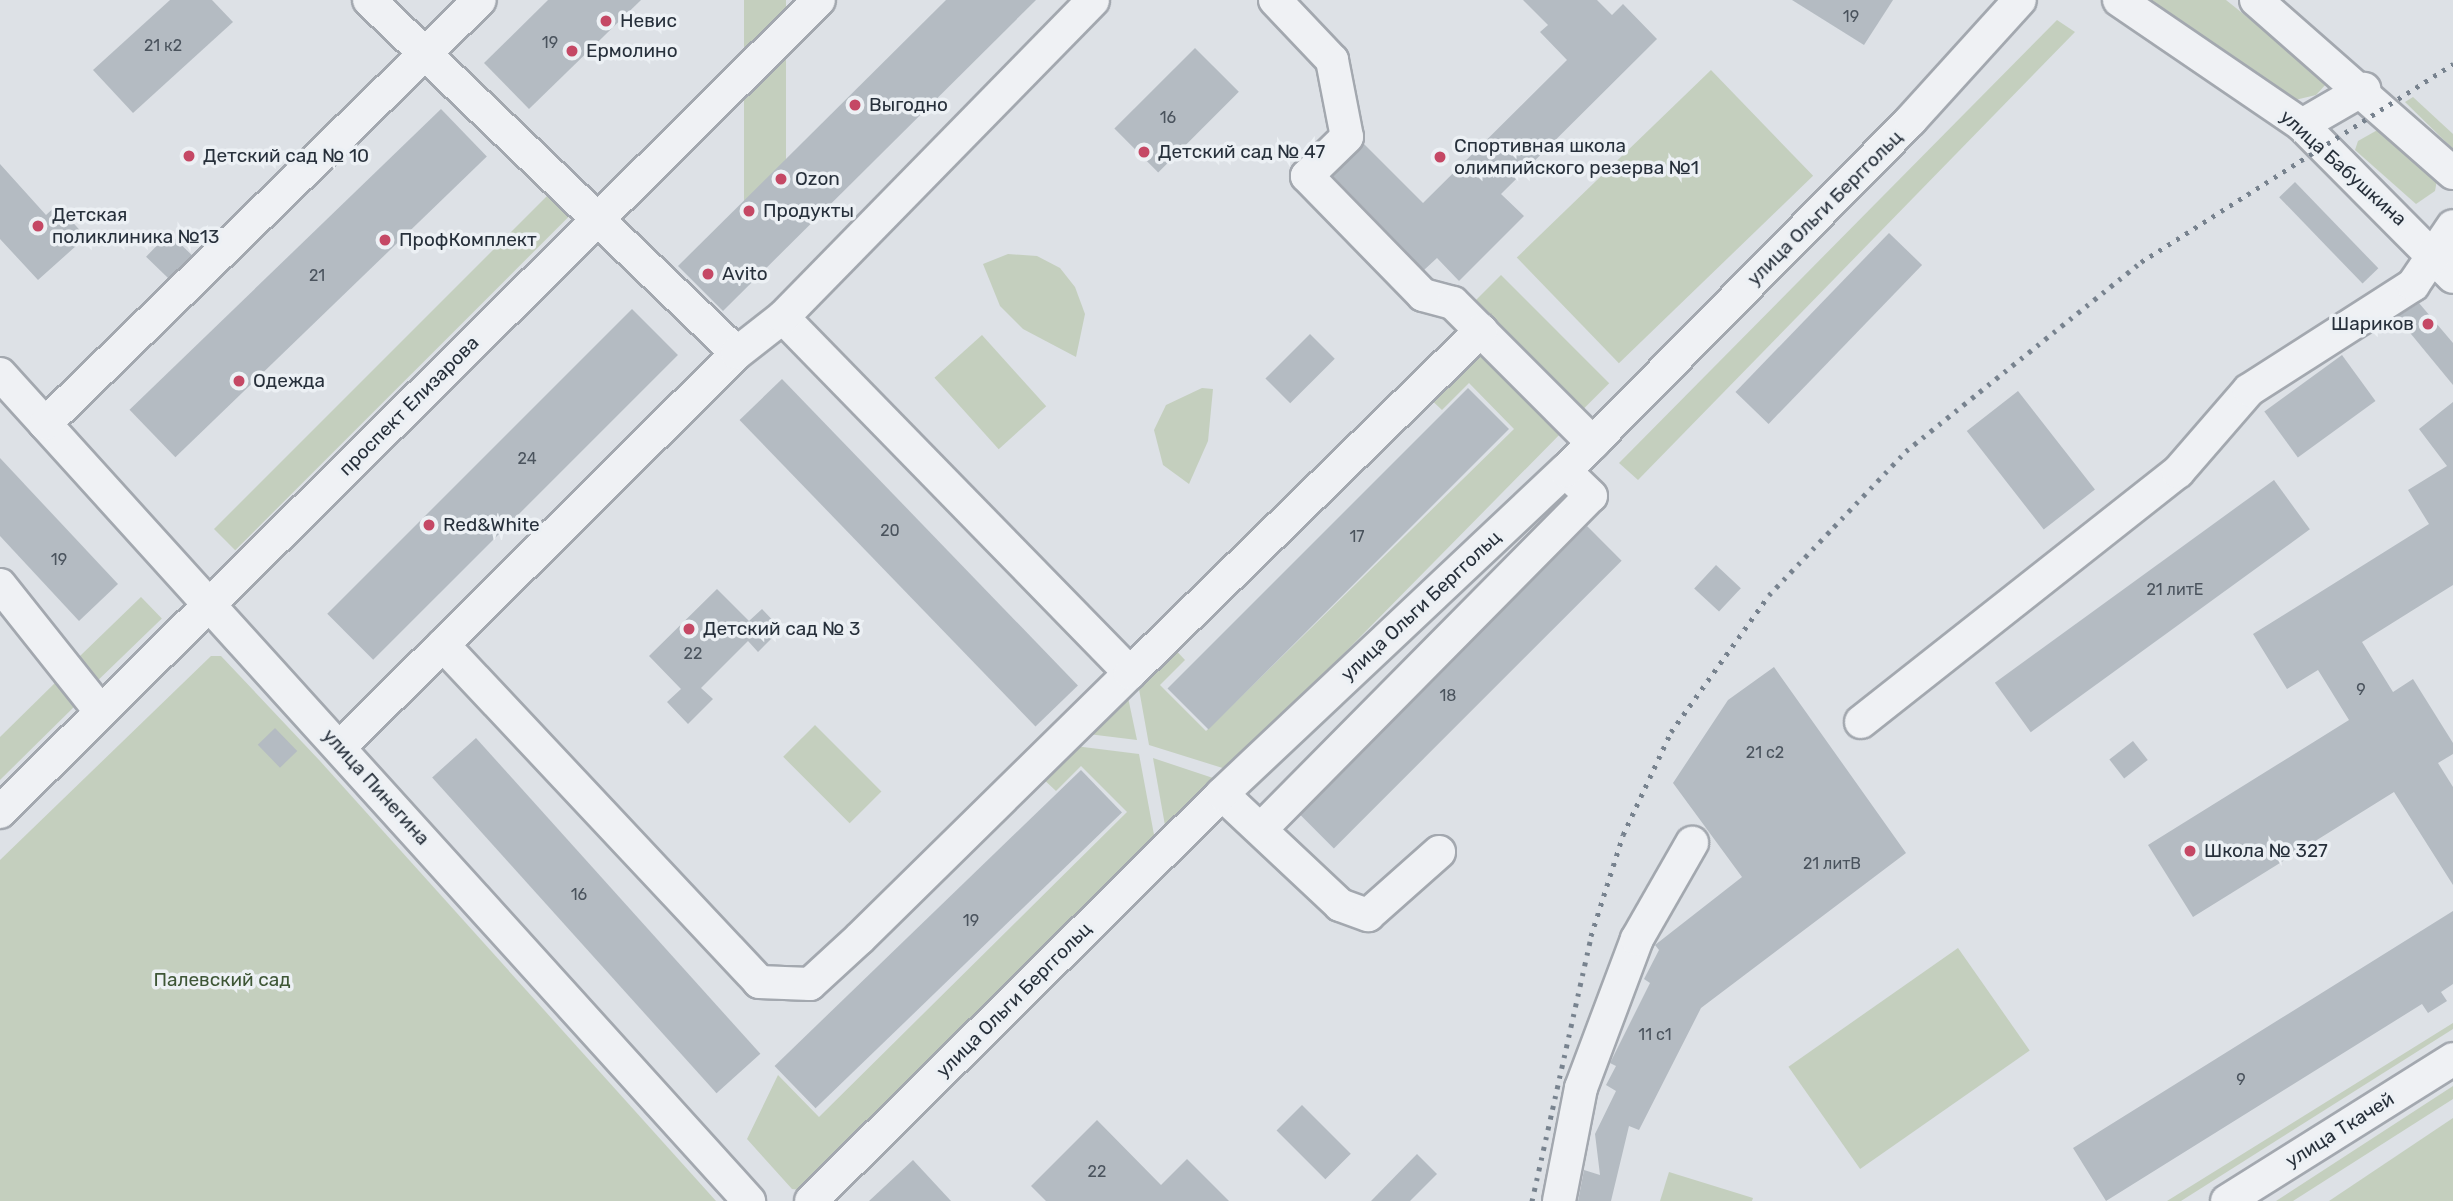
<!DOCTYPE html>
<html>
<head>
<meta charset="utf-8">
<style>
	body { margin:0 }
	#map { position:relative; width:2453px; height:1201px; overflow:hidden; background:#dde1e6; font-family:Rubik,sans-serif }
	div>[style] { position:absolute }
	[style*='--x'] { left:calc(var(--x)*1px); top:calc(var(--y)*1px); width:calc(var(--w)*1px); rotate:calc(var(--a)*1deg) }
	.green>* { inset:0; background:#c4cfbe; transform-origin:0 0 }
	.building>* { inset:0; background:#b4bbc2; transform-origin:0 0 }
	.roads { filter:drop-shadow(2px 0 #a3a8af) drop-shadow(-2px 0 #a3a8af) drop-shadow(0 2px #a3a8af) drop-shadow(0 -2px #a3a8af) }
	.minor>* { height:32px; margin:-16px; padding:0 16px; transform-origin:16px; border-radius:16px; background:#eff1f4 }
	.rail>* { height:5px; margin-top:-2.5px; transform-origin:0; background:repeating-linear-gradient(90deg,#77828e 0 3.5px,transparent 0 10.5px) }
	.dots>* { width:19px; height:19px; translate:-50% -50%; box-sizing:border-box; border:4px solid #ecf0f4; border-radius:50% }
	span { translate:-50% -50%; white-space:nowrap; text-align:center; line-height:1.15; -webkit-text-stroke:7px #ecf0f4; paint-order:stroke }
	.number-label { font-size:16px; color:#4a535d }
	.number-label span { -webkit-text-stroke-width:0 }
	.poi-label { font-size:19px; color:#27303b }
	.left { translate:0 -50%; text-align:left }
	.right { translate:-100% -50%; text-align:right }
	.street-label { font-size:19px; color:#27303b }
	.park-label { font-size:19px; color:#3e5636 }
</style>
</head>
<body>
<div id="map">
	<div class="green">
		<div style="left:744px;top:0;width:42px;height:243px"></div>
		<div style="clip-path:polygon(2148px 0,2226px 0,2328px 82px,2316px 95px,2295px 100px)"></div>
		<div style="clip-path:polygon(2057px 20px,2075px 32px,1638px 480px,1619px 463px)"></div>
		<div style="left:1711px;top:70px;width:147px;height:270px;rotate:46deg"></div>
		<div style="clip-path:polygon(2413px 97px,2453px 134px,2453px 149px,2405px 102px)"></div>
		<div style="clip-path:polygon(2381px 128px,2437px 180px,2435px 191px,2416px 204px,2355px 150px,2358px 141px)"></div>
		<div style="left:552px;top:191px;width:30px;height:478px;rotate:45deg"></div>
		<div style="clip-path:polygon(1008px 254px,1037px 256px,1060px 268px,1075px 287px,1085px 314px,1076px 357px,1023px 329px,1000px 306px,983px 264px)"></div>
		<div style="left:1501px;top:275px;width:153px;height:47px;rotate:45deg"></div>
		<div style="left:982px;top:335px;width:96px;height:64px;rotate:48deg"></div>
		<div style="clip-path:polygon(1482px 341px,1568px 426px,1229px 770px,1149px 745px,1137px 678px,1170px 644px,1185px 660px,1160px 685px,1206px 731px,1514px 429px,1469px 383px,1442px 410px,1426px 395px)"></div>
		<div style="clip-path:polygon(1202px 388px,1213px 389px,1208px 441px,1189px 484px,1163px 465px,1154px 430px,1166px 405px)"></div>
		<div style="left:141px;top:597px;width:30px;height:88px;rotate:46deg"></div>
		<div style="clip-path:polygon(211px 656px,221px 656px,320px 761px,716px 1201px,0 1201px,0 860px)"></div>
		<div style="clip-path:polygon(60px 678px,81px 700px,0 780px,0 737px)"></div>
		<div style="clip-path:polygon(1126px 688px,1137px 740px,1080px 733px)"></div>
		<div style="left:815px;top:725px;width:94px;height:45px;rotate:45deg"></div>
		<div style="clip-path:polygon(1067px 745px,1139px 754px,1155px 840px,800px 1190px,792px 1189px,747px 1139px,778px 1075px,819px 1117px,1127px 812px,1081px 766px,1056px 791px,1038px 774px)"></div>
		<div style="clip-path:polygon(1153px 758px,1219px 780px,1166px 831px)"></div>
		<div style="left:1958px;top:948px;width:125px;height:207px;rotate:55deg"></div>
		<div style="clip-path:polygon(2453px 1023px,2453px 1029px,2181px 1201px,2167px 1201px)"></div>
		<div style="clip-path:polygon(2453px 1086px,2453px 1099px,2293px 1201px,2276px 1201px)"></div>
		<div style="clip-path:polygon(2453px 1118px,2453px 1201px,2329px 1201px)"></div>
		<div style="clip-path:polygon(1669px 1172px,1753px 1198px,1752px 1201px,1660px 1201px)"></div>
	</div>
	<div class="building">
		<div style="clip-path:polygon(170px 0,212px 0,233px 22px,133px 113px,93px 70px)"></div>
		<div style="clip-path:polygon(548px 0,641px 0,529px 109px,484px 63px)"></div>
		<div style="clip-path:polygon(946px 0,1036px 0,723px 311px,678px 266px)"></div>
		<div style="clip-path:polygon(1523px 0,1597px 0,1612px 15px,1623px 4px,1657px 39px,1501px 194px,1524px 216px,1459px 281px,1437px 258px,1424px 270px,1333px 176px,1364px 144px,1423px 203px,1567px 60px,1540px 32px,1548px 25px)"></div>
		<div style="clip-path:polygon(1792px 0,1893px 0,1864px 45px)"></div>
		<div style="left:1195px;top:48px;width:62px;height:114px;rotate:45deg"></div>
		<div style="left:441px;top:109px;width:66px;height:433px;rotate:46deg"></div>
		<div style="clip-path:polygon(0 164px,46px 215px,57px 205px,86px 237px,38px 280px,0 239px)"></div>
		<div style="left:2295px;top:182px;width:120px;height:22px;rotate:46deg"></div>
		<div style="left:169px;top:233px;width:32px;height:33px;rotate:44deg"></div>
		<div style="left:1889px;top:233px;width:46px;height:221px;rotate:44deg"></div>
		<div style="clip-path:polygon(2419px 303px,2453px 343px,2453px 385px,2397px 317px)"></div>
		<div style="left:632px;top:309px;width:65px;height:431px;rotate:45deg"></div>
		<div style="left:1310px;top:334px;width:35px;height:63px;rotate:45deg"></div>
		<div style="left:2342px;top:355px;width:57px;height:96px;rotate:54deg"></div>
		<div style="left:782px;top:379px;width:426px;height:59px;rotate:46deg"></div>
		<div style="left:1468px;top:388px;width:58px;height:425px;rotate:45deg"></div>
		<div style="left:2018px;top:391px;width:125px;height:65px;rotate:52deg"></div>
		<div style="clip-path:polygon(2453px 402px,2453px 585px,2362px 642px,2393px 692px,2413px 679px,2453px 743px,2453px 754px,2438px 763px,2453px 787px,2453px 885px,2394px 792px,2193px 917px,2148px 845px,2349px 720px,2318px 670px,2287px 689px,2253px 634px,2429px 524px,2408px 490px,2447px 466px,2419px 429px)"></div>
		<div style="clip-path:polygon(0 458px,118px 584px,79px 621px,0 536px)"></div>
		<div style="left:2274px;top:480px;width:61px;height:345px;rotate:54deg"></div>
		<div style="left:1587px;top:526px;width:49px;height:407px;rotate:45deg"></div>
		<div style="left:1716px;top:565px;width:34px;height:32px;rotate:43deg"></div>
		<div style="clip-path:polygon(717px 589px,749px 621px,762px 609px,781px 629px,758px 652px,748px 641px,701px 688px,713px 699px,688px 724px,667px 702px,681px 689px,649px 656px)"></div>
		<div style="clip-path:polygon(1774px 667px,1906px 853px,1701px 1008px,1639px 1130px,1629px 1126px,1611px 1201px,1578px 1201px,1584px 1170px,1600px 1175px,1595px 1134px,1616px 1091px,1606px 1085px,1616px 1066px,1610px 1063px,1650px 983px,1644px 979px,1659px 950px,1655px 945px,1742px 877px,1673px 783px,1728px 700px)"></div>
		<div style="left:275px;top:728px;width:32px;height:24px;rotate:46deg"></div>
		<div style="left:476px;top:738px;width:425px;height:59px;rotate:48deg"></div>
		<div style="left:2133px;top:741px;width:24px;height:30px;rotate:52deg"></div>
		<div style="left:1081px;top:770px;width:59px;height:426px;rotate:46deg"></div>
		<div style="clip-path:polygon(2453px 911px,2453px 984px,2441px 992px,2447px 1001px,2428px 1013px,2422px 1004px,2106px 1201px,2073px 1148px)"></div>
		<div style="left:1302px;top:1105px;width:69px;height:36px;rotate:45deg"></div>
		<div style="clip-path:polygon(1097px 1120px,1161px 1185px,1187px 1159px,1229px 1201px,1046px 1201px,1031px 1186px)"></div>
		<div style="clip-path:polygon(1417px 1154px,1437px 1174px,1410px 1201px,1371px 1201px)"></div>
		<div style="clip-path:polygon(913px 1160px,951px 1201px,869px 1201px)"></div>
	</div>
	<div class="roads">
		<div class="minor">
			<div style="--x:369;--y:0;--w:510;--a:43.81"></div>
			<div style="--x:1275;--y:0;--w:83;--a:46.5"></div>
			<div style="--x:1332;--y:60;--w:78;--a:79"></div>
			<div style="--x:1347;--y:137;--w:56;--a:135.7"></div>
			<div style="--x:1307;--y:176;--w:166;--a:45.7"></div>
			<div style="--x:1423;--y:295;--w:31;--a:15"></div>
			<div style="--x:1453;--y:303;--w:198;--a:45"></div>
			<div style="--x:2119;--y:0;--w:222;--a:34.3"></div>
			<div style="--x:2302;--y:125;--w:214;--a:45.2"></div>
			<div style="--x:2256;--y:0;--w:262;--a:41.3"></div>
			<div style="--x:2302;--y:125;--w:72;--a:-30.1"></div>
			<div style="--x:0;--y:374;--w:1116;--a:47.83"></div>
			<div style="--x:45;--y:424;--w:607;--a:-44.27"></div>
			<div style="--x:0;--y:585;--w:162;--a:51.5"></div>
			<div style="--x:443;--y:645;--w:462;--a:46.8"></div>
			<div style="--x:759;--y:982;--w:51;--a:2.2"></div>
			<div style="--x:810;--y:984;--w:68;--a:-42.6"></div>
			<div style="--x:860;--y:938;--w:378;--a:-44.5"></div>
			<div style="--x:1130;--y:673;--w:497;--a:-134.3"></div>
			<div style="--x:1130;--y:673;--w:491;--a:-44.3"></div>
			<div style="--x:1861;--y:722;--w:404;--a:-38.3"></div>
			<div style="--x:2178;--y:472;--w:108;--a:-49.1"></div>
			<div style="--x:2249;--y:390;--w:195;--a:-32.6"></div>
			<div style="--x:2413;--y:285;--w:71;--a:-55.9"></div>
			<div style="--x:340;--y:747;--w:559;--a:-44.78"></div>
			<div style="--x:737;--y:353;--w:58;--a:-38"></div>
			<div style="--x:783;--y:317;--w:443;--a:-45.6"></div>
			<div style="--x:1222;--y:794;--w:162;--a:43.2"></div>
			<div style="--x:1340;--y:905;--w:30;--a:20"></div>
			<div style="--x:1368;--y:915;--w:95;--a:-41.6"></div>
			<div style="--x:0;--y:812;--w:1153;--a:-44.75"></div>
			<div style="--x:1262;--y:828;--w:467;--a:-45.3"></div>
			<div style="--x:1591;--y:496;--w:36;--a:-136"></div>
			<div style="--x:811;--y:1201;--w:578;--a:-44.72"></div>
			<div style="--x:1222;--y:794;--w:471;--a:-43.3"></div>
			<div style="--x:1565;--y:471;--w:493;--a:-45.4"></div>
			<div style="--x:1911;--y:120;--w:162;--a:-47.8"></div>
			<div style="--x:1559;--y:1201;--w:115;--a:-79"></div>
			<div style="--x:1581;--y:1088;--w:159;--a:-69.4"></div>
			<div style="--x:1637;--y:939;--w:111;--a:-60.2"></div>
			<div style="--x:2227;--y:1201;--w:267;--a:-32.1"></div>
		</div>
	</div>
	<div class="rail">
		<div style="--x:1532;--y:1201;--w:271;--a:-77.4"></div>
		<div style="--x:1591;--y:936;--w:106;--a:-72.4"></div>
		<div style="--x:1623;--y:835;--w:114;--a:-65"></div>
		<div style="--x:1671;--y:732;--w:168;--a:-54.4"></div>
		<div style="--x:1769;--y:595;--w:199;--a:-46.4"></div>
		<div style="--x:1906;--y:451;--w:302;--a:-38.8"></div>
		<div style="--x:2141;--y:262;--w:370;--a:-32.4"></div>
	</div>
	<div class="dots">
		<div style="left:606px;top:21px;background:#c54865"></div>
		<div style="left:572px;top:51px;background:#c54865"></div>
		<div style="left:855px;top:105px;background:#c54865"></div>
		<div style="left:1144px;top:152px;background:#c54865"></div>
		<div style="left:189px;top:156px;background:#c54865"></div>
		<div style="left:1440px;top:157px;background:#c54865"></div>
		<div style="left:781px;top:179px;background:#c54865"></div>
		<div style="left:749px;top:211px;background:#c54865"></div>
		<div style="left:38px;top:226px;background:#c54865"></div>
		<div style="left:385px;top:240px;background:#c54865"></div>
		<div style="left:708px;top:274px;background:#c54865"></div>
		<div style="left:2428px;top:324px;background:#c54865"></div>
		<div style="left:239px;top:381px;background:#c54865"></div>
		<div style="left:429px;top:525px;background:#c54865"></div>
		<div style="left:689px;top:629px;background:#c54865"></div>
		<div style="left:2190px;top:851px;background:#c54865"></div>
	</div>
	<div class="number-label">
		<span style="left:1851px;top:17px">19</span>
		<span style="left:550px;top:43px">19</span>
		<span style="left:163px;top:46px">21 к2</span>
		<span style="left:1168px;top:118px">16</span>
		<span style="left:317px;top:276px">21</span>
		<span style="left:527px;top:459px">24</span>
		<span style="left:890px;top:531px">20</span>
		<span style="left:1357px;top:537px">17</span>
		<span style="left:59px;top:560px">19</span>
		<span style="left:2175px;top:590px">21 литЕ</span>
		<span style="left:693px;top:654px">22</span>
		<span style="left:2361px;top:690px">9</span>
		<span style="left:1448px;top:696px">18</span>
		<span style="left:1765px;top:753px">21 с2</span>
		<span style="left:1832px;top:864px">21 литВ</span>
		<span style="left:579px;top:895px">16</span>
		<span style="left:971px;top:921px">19</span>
		<span style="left:1655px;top:1035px">11 с1</span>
		<span style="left:2241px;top:1080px">9</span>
		<span style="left:1097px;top:1172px">22</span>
	</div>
	<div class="poi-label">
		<span class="left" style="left:620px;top:21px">Невис</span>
		<span class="left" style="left:586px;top:51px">Ермолино</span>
		<span class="left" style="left:869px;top:105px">Выгодно</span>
		<span class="left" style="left:1454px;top:157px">Спортивная школа<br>олимпийского резерва №1</span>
		<span class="left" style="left:1158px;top:152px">Детский сад № 47</span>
		<span class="left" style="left:203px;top:156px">Детский сад № 10</span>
		<span class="left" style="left:795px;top:179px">Ozon</span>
		<span class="left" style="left:763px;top:211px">Продукты</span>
		<span class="left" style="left:52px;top:226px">Детская<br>поликлиника №13</span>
		<span class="left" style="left:399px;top:240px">ПрофКомплект</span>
		<span class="left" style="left:722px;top:274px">Avito</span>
		<span class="right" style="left:2414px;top:324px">Шариков</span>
		<span class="left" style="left:253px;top:381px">Одежда</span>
		<span class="left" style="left:443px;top:525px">Red&amp;White</span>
		<span class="left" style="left:703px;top:629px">Детский сад № 3</span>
		<span class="left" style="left:2204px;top:851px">Школа № 327</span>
	</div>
	<div class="street-label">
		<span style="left:2343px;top:168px;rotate:42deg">улица Бабушкина</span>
		<span style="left:1825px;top:208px;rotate:-45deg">улица Ольги Берггольц</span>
		<span style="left:409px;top:406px;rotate:-45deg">проспект Елизарова</span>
		<span style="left:1421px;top:606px;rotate:-43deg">улица Ольги Берггольц</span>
		<span style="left:376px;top:787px;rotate:48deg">улица Пинегина</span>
		<span style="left:1014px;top:1000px;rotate:-45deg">улица Ольги Берггольц</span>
		<span style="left:2340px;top:1130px;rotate:-32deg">улица Ткачей</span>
	</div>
	<div class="park-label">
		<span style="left:222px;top:980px">Палевский сад</span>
	</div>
</div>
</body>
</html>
